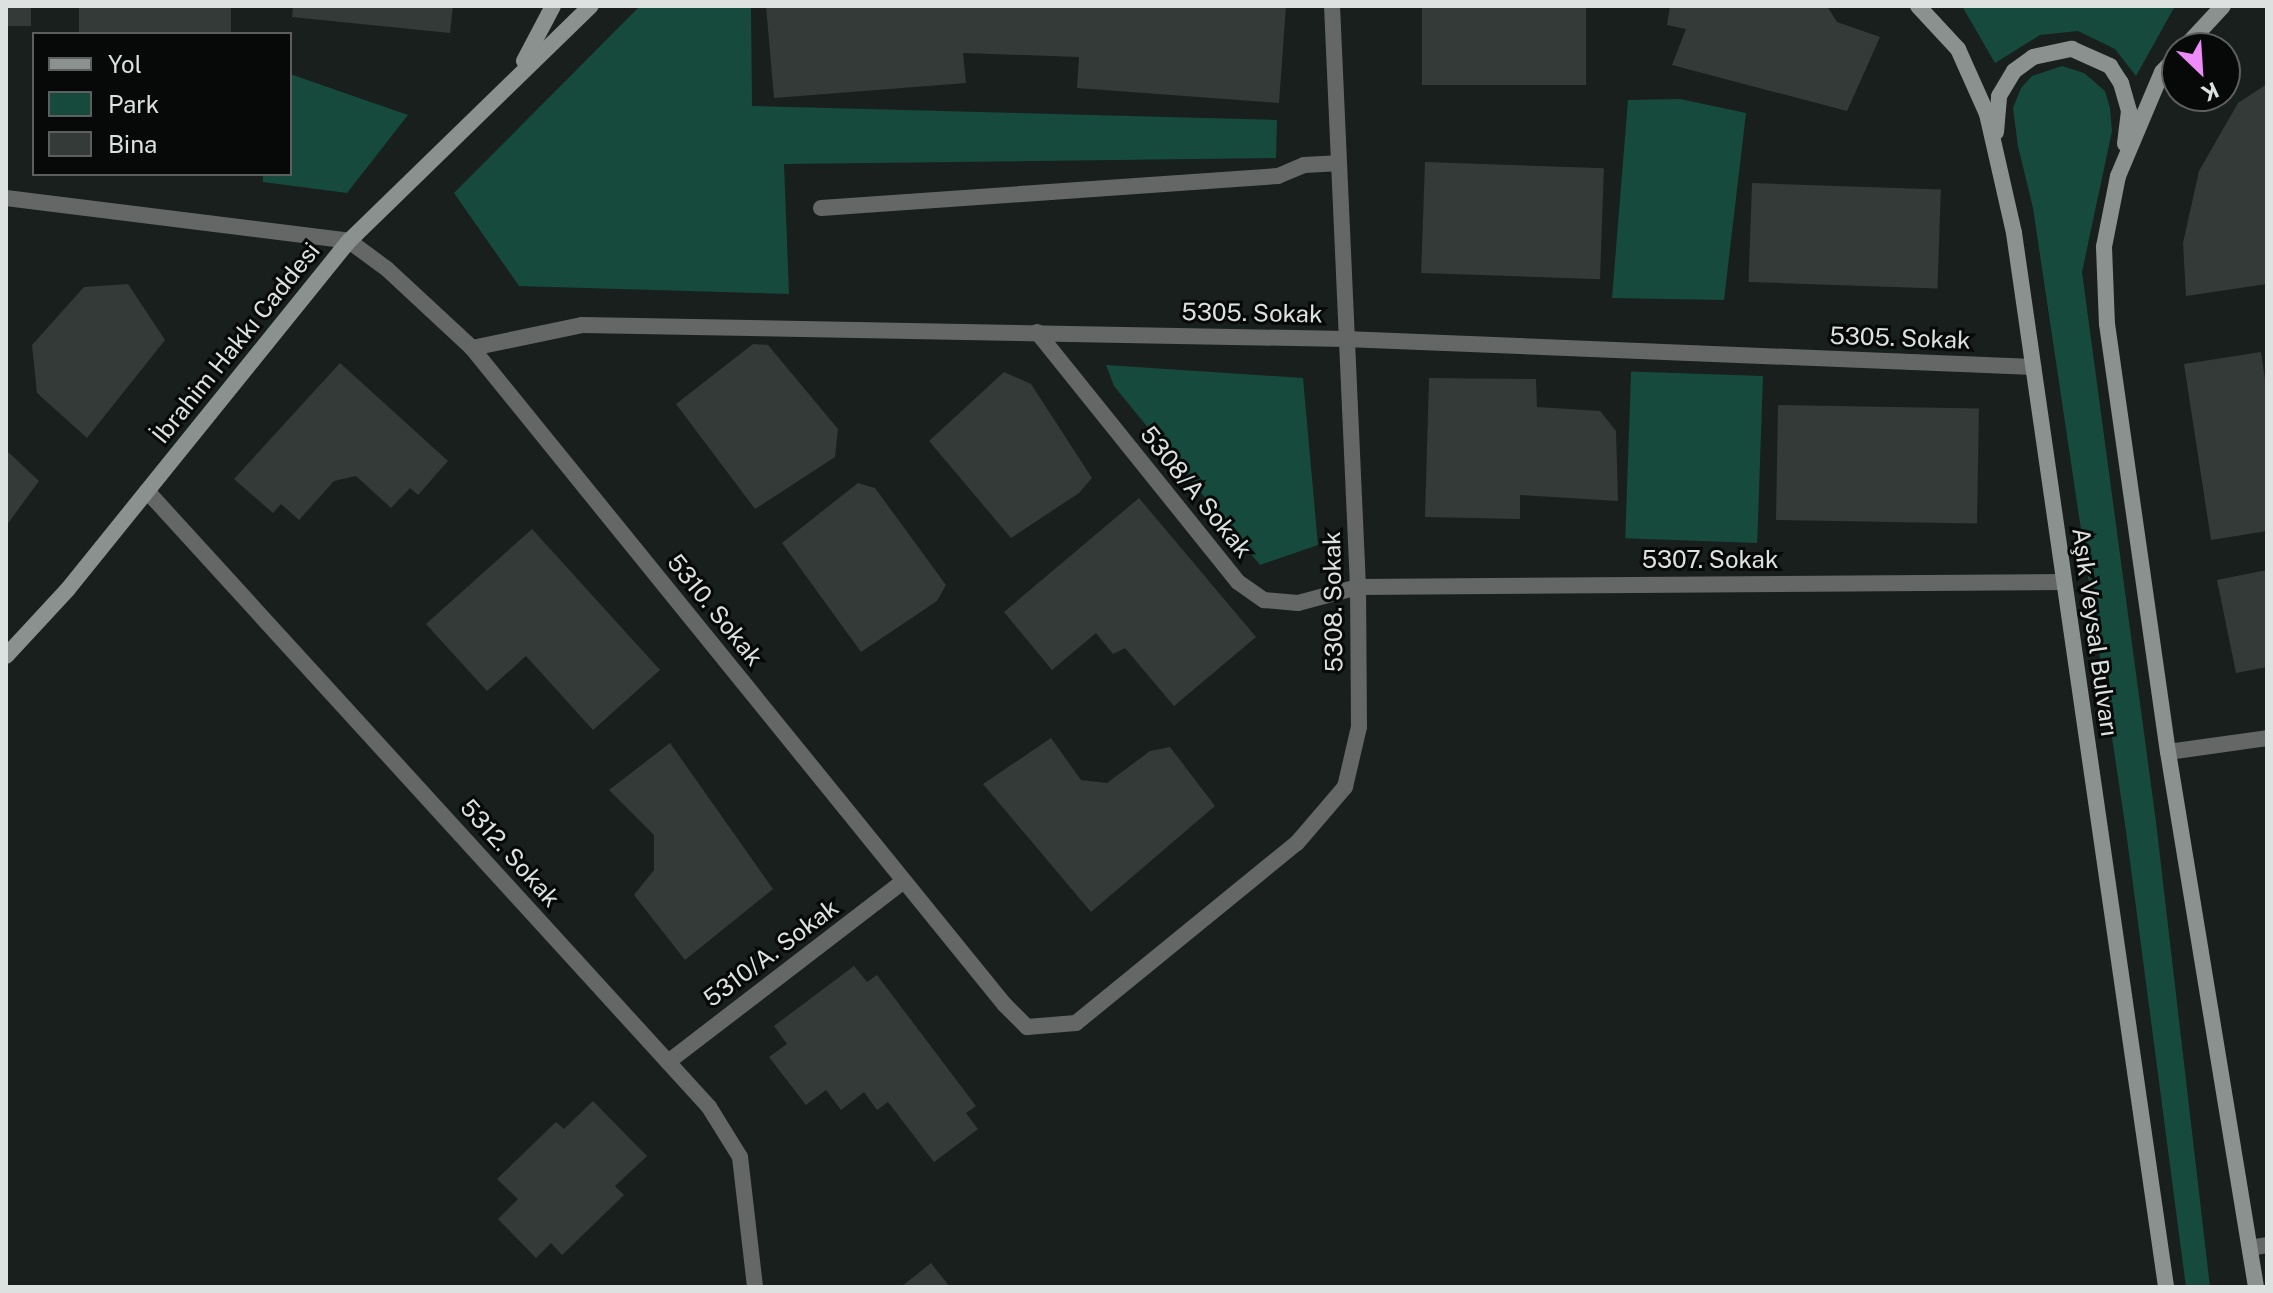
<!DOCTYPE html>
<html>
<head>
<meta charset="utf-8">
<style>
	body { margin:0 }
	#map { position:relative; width:2273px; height:1293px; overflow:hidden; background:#191f1d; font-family:"Public Sans",sans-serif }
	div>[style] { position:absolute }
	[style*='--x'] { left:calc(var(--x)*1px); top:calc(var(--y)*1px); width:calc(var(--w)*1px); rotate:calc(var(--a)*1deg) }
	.green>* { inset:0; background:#164a3d; transform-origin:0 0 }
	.building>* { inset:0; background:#343a38; transform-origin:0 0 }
	.lane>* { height:16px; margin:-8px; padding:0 8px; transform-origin:8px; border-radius:8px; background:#646766 }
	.street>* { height:16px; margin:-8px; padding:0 8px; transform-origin:8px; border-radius:8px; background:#646766 }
	.secondary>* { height:16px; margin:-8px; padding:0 8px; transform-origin:8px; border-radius:8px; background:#8b918f }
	span { translate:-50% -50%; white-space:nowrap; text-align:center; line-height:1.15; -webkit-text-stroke:6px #060908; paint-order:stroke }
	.street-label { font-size:24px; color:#dde1df }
	.frame { position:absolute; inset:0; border:8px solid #dde1df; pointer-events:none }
	.legend { position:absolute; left:32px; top:32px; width:260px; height:144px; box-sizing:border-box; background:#060908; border:2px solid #5c5f5e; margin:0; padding:10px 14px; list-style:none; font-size:24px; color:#dde1df }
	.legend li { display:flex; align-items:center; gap:16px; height:40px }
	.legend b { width:40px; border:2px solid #5c5f5e }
	.north { position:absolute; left:2161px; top:32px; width:80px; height:80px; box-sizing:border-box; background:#060908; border:2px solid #5c5f5e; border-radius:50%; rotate:155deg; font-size:22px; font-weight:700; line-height:32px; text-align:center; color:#dde1df }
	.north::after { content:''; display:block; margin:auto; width:28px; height:36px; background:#ed8cf9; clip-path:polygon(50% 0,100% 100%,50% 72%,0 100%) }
</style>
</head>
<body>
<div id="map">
	<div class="green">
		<div style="clip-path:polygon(640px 6px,751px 6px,752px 106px,1277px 120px,1276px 158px,784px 164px,789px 294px,519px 286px,454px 193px)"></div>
		<div style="clip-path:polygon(1962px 6px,2175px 6px,2136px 76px,2115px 49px,2078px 31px,2040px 35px,1995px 63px)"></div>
		<div style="clip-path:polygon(2062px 66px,2084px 73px,2105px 91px,2110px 108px,2112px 131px,2082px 272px,2156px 822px,2210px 1287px,2186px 1287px,2126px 831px,2033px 208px,2018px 146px,2013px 108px,2021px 88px,2032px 76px)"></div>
		<div style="clip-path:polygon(290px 74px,408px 115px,347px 193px,263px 182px,263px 174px,290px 174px)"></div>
		<div style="clip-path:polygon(1680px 99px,1746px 113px,1724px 300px,1612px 298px,1628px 100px)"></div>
		<div style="clip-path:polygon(1106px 365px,1303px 378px,1318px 545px,1260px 565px,1114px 386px)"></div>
		<div style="left:1763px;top:376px;width:167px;height:132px;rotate:92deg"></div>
	</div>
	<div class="building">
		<div style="left:6px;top:6px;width:25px;height:20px"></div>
		<div style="left:79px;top:6px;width:152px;height:28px"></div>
		<div style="clip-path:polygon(293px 6px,453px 6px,450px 33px,292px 17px)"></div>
		<div style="clip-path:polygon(766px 6px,1286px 6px,1279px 103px,1077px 88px,1079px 57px,963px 53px,966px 83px,774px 98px)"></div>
		<div style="left:1422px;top:6px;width:164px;height:79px"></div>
		<div style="clip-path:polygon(1670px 6px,1827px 6px,1837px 22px,1880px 37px,1847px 111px,1672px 65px,1686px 29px,1667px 25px)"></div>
		<div style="clip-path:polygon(2267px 84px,2267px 284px,2186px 296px,2183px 243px,2199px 171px,2238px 103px)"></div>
		<div style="left:1425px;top:162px;width:179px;height:111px;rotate:2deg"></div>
		<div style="left:1752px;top:183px;width:189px;height:99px;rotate:2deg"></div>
		<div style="clip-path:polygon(128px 284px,165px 340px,87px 438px,37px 393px,32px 345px,84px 287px)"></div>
		<div style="clip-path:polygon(753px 344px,768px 345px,838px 429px,835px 457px,755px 509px,676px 404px)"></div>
		<div style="clip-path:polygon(2261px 352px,2267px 393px,2267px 531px,2211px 540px,2184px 364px)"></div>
		<div style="clip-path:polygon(340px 363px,448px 461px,418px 495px,410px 488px,391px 508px,356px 476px,334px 481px,299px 520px,281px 504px,273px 513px,234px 479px)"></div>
		<div style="clip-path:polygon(1004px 372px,1031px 384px,1092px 478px,1079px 493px,1011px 538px,929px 441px)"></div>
		<div style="clip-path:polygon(1429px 378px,1536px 379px,1537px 407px,1600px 411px,1616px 431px,1618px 501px,1520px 495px,1520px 519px,1425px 517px)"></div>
		<div style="left:1778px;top:405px;width:201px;height:115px;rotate:1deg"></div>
		<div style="clip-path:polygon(6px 450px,39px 481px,6px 526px)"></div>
		<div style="clip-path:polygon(858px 483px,875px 488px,946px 585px,937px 601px,861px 652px,782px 543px)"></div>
		<div style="clip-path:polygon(1139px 498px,1256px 637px,1174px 706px,1125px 648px,1113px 654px,1096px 633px,1052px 670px,1004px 612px)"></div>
		<div style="clip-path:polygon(532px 529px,660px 670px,593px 730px,526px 656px,487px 691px,426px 624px)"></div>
		<div style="clip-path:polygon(2267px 570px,2267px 667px,2236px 673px,2217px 580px)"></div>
		<div style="clip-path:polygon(1051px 738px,1081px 780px,1107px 783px,1150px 751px,1170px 747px,1215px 806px,1091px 912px,983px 784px)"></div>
		<div style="clip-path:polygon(670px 743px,773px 889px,685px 960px,634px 895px,654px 870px,654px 835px,609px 790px)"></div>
		<div style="clip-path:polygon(854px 966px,867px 982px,877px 975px,976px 1106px,966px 1113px,978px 1129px,934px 1162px,888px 1102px,877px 1110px,864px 1092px,841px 1110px,826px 1090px,806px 1105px,769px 1057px,787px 1044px,774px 1026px)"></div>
		<div style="clip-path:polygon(593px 1101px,647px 1156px,615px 1186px,624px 1195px,562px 1255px,551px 1243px,536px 1258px,498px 1219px,518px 1199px,497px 1179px,556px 1122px,564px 1129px)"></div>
		<div style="clip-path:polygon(931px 1263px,950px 1287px,901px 1287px)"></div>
	</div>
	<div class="lane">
		<div style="--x:821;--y:208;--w:458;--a:-4"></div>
		<div style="--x:1278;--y:176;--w:28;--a:-23"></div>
		<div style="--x:1304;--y:165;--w:33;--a:-3"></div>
	</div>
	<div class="street">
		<div style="--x:6;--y:198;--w:346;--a:7.1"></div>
		<div style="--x:349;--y:241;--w:47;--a:36.4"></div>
		<div style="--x:387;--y:269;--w:116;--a:42.9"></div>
		<div style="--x:472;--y:348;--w:845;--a:50.96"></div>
		<div style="--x:1004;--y:1004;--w:33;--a:45"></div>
		<div style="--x:1027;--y:1027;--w:49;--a:-4.7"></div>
		<div style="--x:1076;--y:1023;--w:285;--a:-39.2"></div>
		<div style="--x:1297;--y:843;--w:74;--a:-49.4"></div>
		<div style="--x:1345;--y:787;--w:62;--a:-76.9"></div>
		<div style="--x:1359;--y:727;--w:140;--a:-90.4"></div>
		<div style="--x:1358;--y:587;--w:582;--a:-92.56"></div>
		<div style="--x:1037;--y:332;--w:321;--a:51.2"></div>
		<div style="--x:1238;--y:582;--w:32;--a:35"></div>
		<div style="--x:1264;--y:600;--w:34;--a:5"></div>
		<div style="--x:1298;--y:603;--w:62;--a:-14.9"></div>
		<div style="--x:1358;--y:587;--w:705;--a:-0.41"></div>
		<div style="--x:472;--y:348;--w:112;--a:-11.8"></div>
		<div style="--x:582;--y:325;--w:763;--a:1.05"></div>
		<div style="--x:1345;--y:339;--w:689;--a:2.33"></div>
		<div style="--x:147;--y:491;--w:834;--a:47.62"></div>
		<div style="--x:709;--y:1107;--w:59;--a:58.2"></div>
		<div style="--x:740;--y:1157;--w:131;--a:83.4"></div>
		<div style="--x:2168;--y:752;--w:100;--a:-8"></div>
		<div style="--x:668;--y:1062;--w:297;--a:-37.5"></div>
		<div style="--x:2250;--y:1248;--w:17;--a:-10"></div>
	</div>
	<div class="secondary">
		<div style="--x:1918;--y:6;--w:59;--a:47.1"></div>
		<div style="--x:1958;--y:49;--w:71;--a:66"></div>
		<div style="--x:1987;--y:114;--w:122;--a:77.2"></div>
		<div style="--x:2014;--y:233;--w:1065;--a:81.79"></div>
		<div style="--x:2184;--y:48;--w:57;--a:-47.1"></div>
		<div style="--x:2177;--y:56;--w:22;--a:133"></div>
		<div style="--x:2162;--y:72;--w:113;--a:112.9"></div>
		<div style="--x:2118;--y:176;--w:72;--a:101.2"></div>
		<div style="--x:2104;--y:247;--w:77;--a:87.8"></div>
		<div style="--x:2107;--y:324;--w:432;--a:81.9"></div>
		<div style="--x:2168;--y:752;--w:542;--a:80.66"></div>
		<div style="--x:524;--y:61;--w:62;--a:-62.2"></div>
		<div style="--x:1996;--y:132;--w:36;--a:-85"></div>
		<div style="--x:1999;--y:96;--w:29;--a:-59"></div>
		<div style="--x:2014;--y:71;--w:24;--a:-36"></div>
		<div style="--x:2033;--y:57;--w:40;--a:-12"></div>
		<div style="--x:2072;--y:49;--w:42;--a:24.1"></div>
		<div style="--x:2110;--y:66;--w:20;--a:57"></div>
		<div style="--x:2121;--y:83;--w:29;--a:74"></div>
		<div style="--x:2129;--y:111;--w:33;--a:97"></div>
		<div style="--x:6;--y:656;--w:91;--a:-47.2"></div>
		<div style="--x:68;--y:589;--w:447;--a:-51.1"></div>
		<div style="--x:349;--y:241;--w:337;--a:-44.2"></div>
	</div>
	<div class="street-label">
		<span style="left:1252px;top:313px;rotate:1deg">5305. Sokak</span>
		<span style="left:1900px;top:338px;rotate:2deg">5305. Sokak</span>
		<span style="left:236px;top:343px;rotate:-51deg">İbrahim Hakkı Caddesi</span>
		<span style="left:1196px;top:492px;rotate:51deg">5308/A Sokak</span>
		<span style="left:1710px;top:560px">5307. Sokak</span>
		<span style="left:1333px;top:602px;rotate:-91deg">5308. Sokak</span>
		<span style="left:715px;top:610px;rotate:51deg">5310. Sokak</span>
		<span style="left:2095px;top:632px;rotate:82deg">Aşık Veysal Bulvarı</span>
		<span style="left:510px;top:853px;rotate:48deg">5312. Sokak</span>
		<span style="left:771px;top:953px;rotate:-37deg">5310/A. Sokak</span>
	</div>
	<div class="frame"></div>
	<ul class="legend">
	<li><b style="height:10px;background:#8b918f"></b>Yol</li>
	<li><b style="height:22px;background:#164a3d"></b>Park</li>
	<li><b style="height:22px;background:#343a38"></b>Bina</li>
	</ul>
	<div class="north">K</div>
</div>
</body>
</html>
